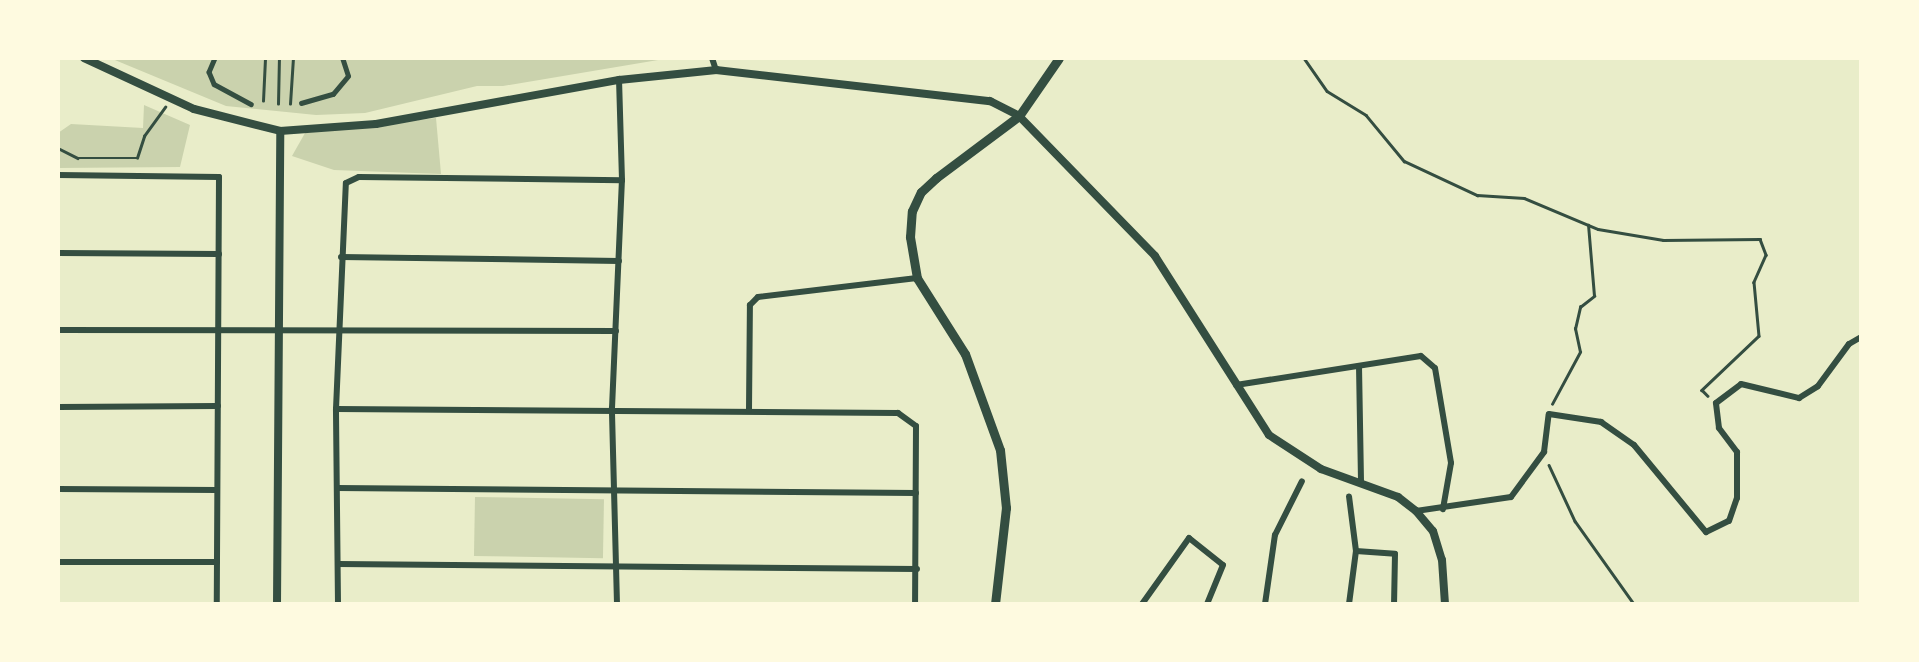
<!DOCTYPE html>
<html>
<head>
<meta charset="utf-8">
<style>
	body { margin:0 }
	#map { position:relative; width:1919px; height:662px; overflow:hidden; background:#e9edc9; font-family:"Archivo Narrow",sans-serif }
	div>[style] { position:absolute }
	[style*='--x'] { left:calc(var(--x)*1px); top:calc(var(--y)*1px); width:calc(var(--w)*1px); rotate:calc(var(--a)*1deg) }
	.green>* { inset:0; background:#cad2ad; transform-origin:0 0 }
	.path>* { height:2.5px; margin:-1.25px; padding:0 1.25px; transform-origin:1.25px; border-radius:1.25px; background:#344e41 }
	.pedestrian>* { height:4.5px; margin:-2.25px; padding:0 2.25px; transform-origin:2.25px; border-radius:2.25px; background:#344e41 }
	.minor>* { height:6px; margin:-3px; padding:0 3px; transform-origin:3px; border-radius:3px; background:#344e41 }
	.tertiary>* { height:8px; margin:-4px; padding:0 4px; transform-origin:4px; border-radius:4px; background:#344e41 }
	.secondary>* { height:9px; margin:-4.5px; padding:0 4.5px; transform-origin:4.5px; border-radius:4.5px; background:#344e41 }
	span { translate:-50% -50%; white-space:nowrap; text-align:center; line-height:1.15; -webkit-text-stroke:5px #fefae0; paint-order:stroke }
	.frame { position:absolute; inset:0; border:60px solid #fefae0; pointer-events:none }
</style>
</head>
<body>
<div id="map">
	<div class="green">
		<div style="clip-path:polygon(110px 58px,670px 58px,503px 86px,477px 86px,365px 113px,316px 115px,226px 106px)"></div>
		<div style="clip-path:polygon(144px 105px,190px 125px,180px 167px,58px 168px,58px 133px,71px 124px,143px 128px)"></div>
		<div style="clip-path:polygon(436px 118px,441px 174px,334px 170px,292px 156px,305px 133px)"></div>
		<div style="left:475px;top:497px;width:129px;height:59px;rotate:1deg"></div>
	</div>
	<div class="path">
		<div style="--x:1304;--y:58;--w:40;--a:55.1"></div>
		<div style="--x:1327;--y:91;--w:46;--a:31.6"></div>
		<div style="--x:1366;--y:115;--w:60;--a:50.4"></div>
		<div style="--x:1404;--y:161;--w:81;--a:25"></div>
		<div style="--x:1477;--y:195;--w:47;--a:3.7"></div>
		<div style="--x:1524;--y:198;--w:80;--a:22.7"></div>
		<div style="--x:1598;--y:229;--w:66;--a:9.6"></div>
		<div style="--x:1663;--y:240;--w:97;--a:-0.6"></div>
		<div style="--x:1760;--y:239;--w:17;--a:69"></div>
		<div style="--x:1766;--y:255;--w:30;--a:114"></div>
		<div style="--x:1754;--y:282;--w:54;--a:84.7"></div>
		<div style="--x:1759;--y:336;--w:79;--a:136.5"></div>
		<div style="--x:1702;--y:390;--w:8;--a:45"></div>
		<div style="--x:263;--y:101;--w:43;--a:-87.3"></div>
		<div style="--x:278;--y:104;--w:46;--a:-88.8"></div>
		<div style="--x:290;--y:104;--w:46;--a:-86.3"></div>
		<div style="--x:58;--y:148;--w:22;--a:27"></div>
		<div style="--x:78;--y:158;--w:59;--a:0"></div>
		<div style="--x:137;--y:158;--w:23;--a:-72"></div>
		<div style="--x:144;--y:136;--w:36;--a:-54"></div>
		<div style="--x:1552;--y:404;--w:59;--a:-61.7"></div>
		<div style="--x:1580;--y:352;--w:24;--a:-102"></div>
		<div style="--x:1575;--y:329;--w:23;--a:-77"></div>
		<div style="--x:1580;--y:307;--w:18;--a:-38"></div>
		<div style="--x:1594;--y:296;--w:71;--a:-94.8"></div>
		<div style="--x:1549;--y:465;--w:62;--a:65.1"></div>
		<div style="--x:1575;--y:521;--w:102;--a:54.6"></div>
	</div>
	<div class="pedestrian">
		<div style="--x:215;--y:58;--w:15;--a:113"></div>
		<div style="--x:209;--y:72;--w:13;--a:67"></div>
		<div style="--x:214;--y:84;--w:42;--a:28.4"></div>
		<div style="--x:301;--y:103;--w:33;--a:-16"></div>
		<div style="--x:333;--y:94;--w:23;--a:-50"></div>
		<div style="--x:348;--y:76;--w:19;--a:-108"></div>
	</div>
	<div class="minor">
		<div style="--x:712;--y:58;--w:13;--a:72"></div>
		<div style="--x:58;--y:175;--w:161;--a:0.7"></div>
		<div style="--x:219;--y:177;--w:427;--a:90.3"></div>
		<div style="--x:58;--y:253;--w:161;--a:0.4"></div>
		<div style="--x:341;--y:257;--w:278;--a:0.8"></div>
		<div style="--x:58;--y:330;--w:558;--a:0.1"></div>
		<div style="--x:1359;--y:366;--w:117;--a:89"></div>
		<div style="--x:1236;--y:385;--w:187;--a:-8.9"></div>
		<div style="--x:1421;--y:356;--w:18;--a:41"></div>
		<div style="--x:1435;--y:368;--w:96;--a:80.4"></div>
		<div style="--x:1451;--y:463;--w:47;--a:99.9"></div>
		<div style="--x:58;--y:407;--w:160;--a:-0.4"></div>
		<div style="--x:336;--y:409;--w:562;--a:0.41"></div>
		<div style="--x:898;--y:413;--w:22;--a:36"></div>
		<div style="--x:916;--y:426;--w:178;--a:90.3"></div>
		<div style="--x:749;--y:410;--w:105;--a:-89.5"></div>
		<div style="--x:750;--y:305;--w:11;--a:-45"></div>
		<div style="--x:758;--y:297;--w:160;--a:-6.8"></div>
		<div style="--x:337;--y:488;--w:579;--a:0.49"></div>
		<div style="--x:58;--y:489;--w:159;--a:0.4"></div>
		<div style="--x:1416;--y:511;--w:96;--a:-8.4"></div>
		<div style="--x:1511;--y:497;--w:56;--a:-53.7"></div>
		<div style="--x:1544;--y:452;--w:38;--a:-83"></div>
		<div style="--x:1549;--y:414;--w:53;--a:8.7"></div>
		<div style="--x:1601;--y:422;--w:40;--a:34.9"></div>
		<div style="--x:1634;--y:445;--w:113;--a:50.4"></div>
		<div style="--x:1706;--y:532;--w:25;--a:-26"></div>
		<div style="--x:1729;--y:521;--w:24;--a:-71"></div>
		<div style="--x:1737;--y:498;--w:46;--a:-90"></div>
		<div style="--x:1737;--y:452;--w:30;--a:-127"></div>
		<div style="--x:1719;--y:428;--w:25;--a:-97"></div>
		<div style="--x:1716;--y:403;--w:31;--a:-37"></div>
		<div style="--x:1741;--y:384;--w:60;--a:13.6"></div>
		<div style="--x:1799;--y:398;--w:22;--a:-32"></div>
		<div style="--x:1818;--y:386;--w:52;--a:-53.6"></div>
		<div style="--x:1849;--y:344;--w:14;--a:-30"></div>
		<div style="--x:1356;--y:551;--w:39;--a:4"></div>
		<div style="--x:1395;--y:554;--w:50;--a:91.1"></div>
		<div style="--x:58;--y:562;--w:159;--a:0"></div>
		<div style="--x:338;--y:564;--w:579;--a:0.49"></div>
		<div style="--x:338;--y:604;--w:195;--a:-90.6"></div>
		<div style="--x:336;--y:409;--w:226;--a:-87.5"></div>
		<div style="--x:346;--y:183;--w:14;--a:-25"></div>
		<div style="--x:359;--y:177;--w:263;--a:0.7"></div>
		<div style="--x:617;--y:604;--w:196;--a:-91.5"></div>
		<div style="--x:612;--y:408;--w:228;--a:-87.5"></div>
		<div style="--x:622;--y:180;--w:100;--a:-91.7"></div>
		<div style="--x:1142;--y:604;--w:81;--a:-54.5"></div>
		<div style="--x:1189;--y:538;--w:43;--a:38.5"></div>
		<div style="--x:1223;--y:565;--w:42;--a:112.3"></div>
		<div style="--x:1265;--y:604;--w:70;--a:-81.8"></div>
		<div style="--x:1275;--y:535;--w:60;--a:-63.4"></div>
		<div style="--x:1349;--y:604;--w:53;--a:-82.5"></div>
		<div style="--x:1356;--y:551;--w:55;--a:-97.3"></div>
	</div>
	<div class="tertiary">
		<div style="--x:84;--y:58;--w:121;--a:24.9"></div>
		<div style="--x:194;--y:109;--w:89;--a:14.3"></div>
		<div style="--x:280;--y:131;--w:96;--a:-4.2"></div>
		<div style="--x:376;--y:124;--w:247;--a:-10.3"></div>
		<div style="--x:619;--y:80;--w:98;--a:-5.9"></div>
		<div style="--x:716;--y:70;--w:276;--a:6.5"></div>
		<div style="--x:990;--y:101;--w:33;--a:27"></div>
		<div style="--x:1019;--y:116;--w:195;--a:45.8"></div>
		<div style="--x:1155;--y:256;--w:212;--a:57.5"></div>
		<div style="--x:1269;--y:435;--w:62;--a:33.2"></div>
		<div style="--x:1321;--y:469;--w:82;--a:20"></div>
		<div style="--x:1398;--y:497;--w:23;--a:38"></div>
		<div style="--x:1416;--y:511;--w:26;--a:50"></div>
		<div style="--x:1433;--y:531;--w:30;--a:73"></div>
		<div style="--x:1442;--y:560;--w:44;--a:86.1"></div>
		<div style="--x:277;--y:604;--w:473;--a:-89.6"></div>
	</div>
	<div class="secondary">
		<div style="--x:995;--y:604;--w:97;--a:-83.5"></div>
		<div style="--x:1006;--y:508;--w:58;--a:-95.9"></div>
		<div style="--x:1000;--y:450;--w:102;--a:-110"></div>
		<div style="--x:965;--y:354;--w:90;--a:-122.3"></div>
		<div style="--x:917;--y:278;--w:42;--a:-99.7"></div>
		<div style="--x:910;--y:237;--w:26;--a:-86"></div>
		<div style="--x:912;--y:211;--w:21;--a:-65"></div>
		<div style="--x:921;--y:192;--w:21;--a:-43"></div>
		<div style="--x:936;--y:178;--w:104;--a:-36.8"></div>
		<div style="--x:1019;--y:116;--w:70;--a:-55.4"></div>
	</div>
	<div class="frame"></div>
</div>
</body>
</html>
